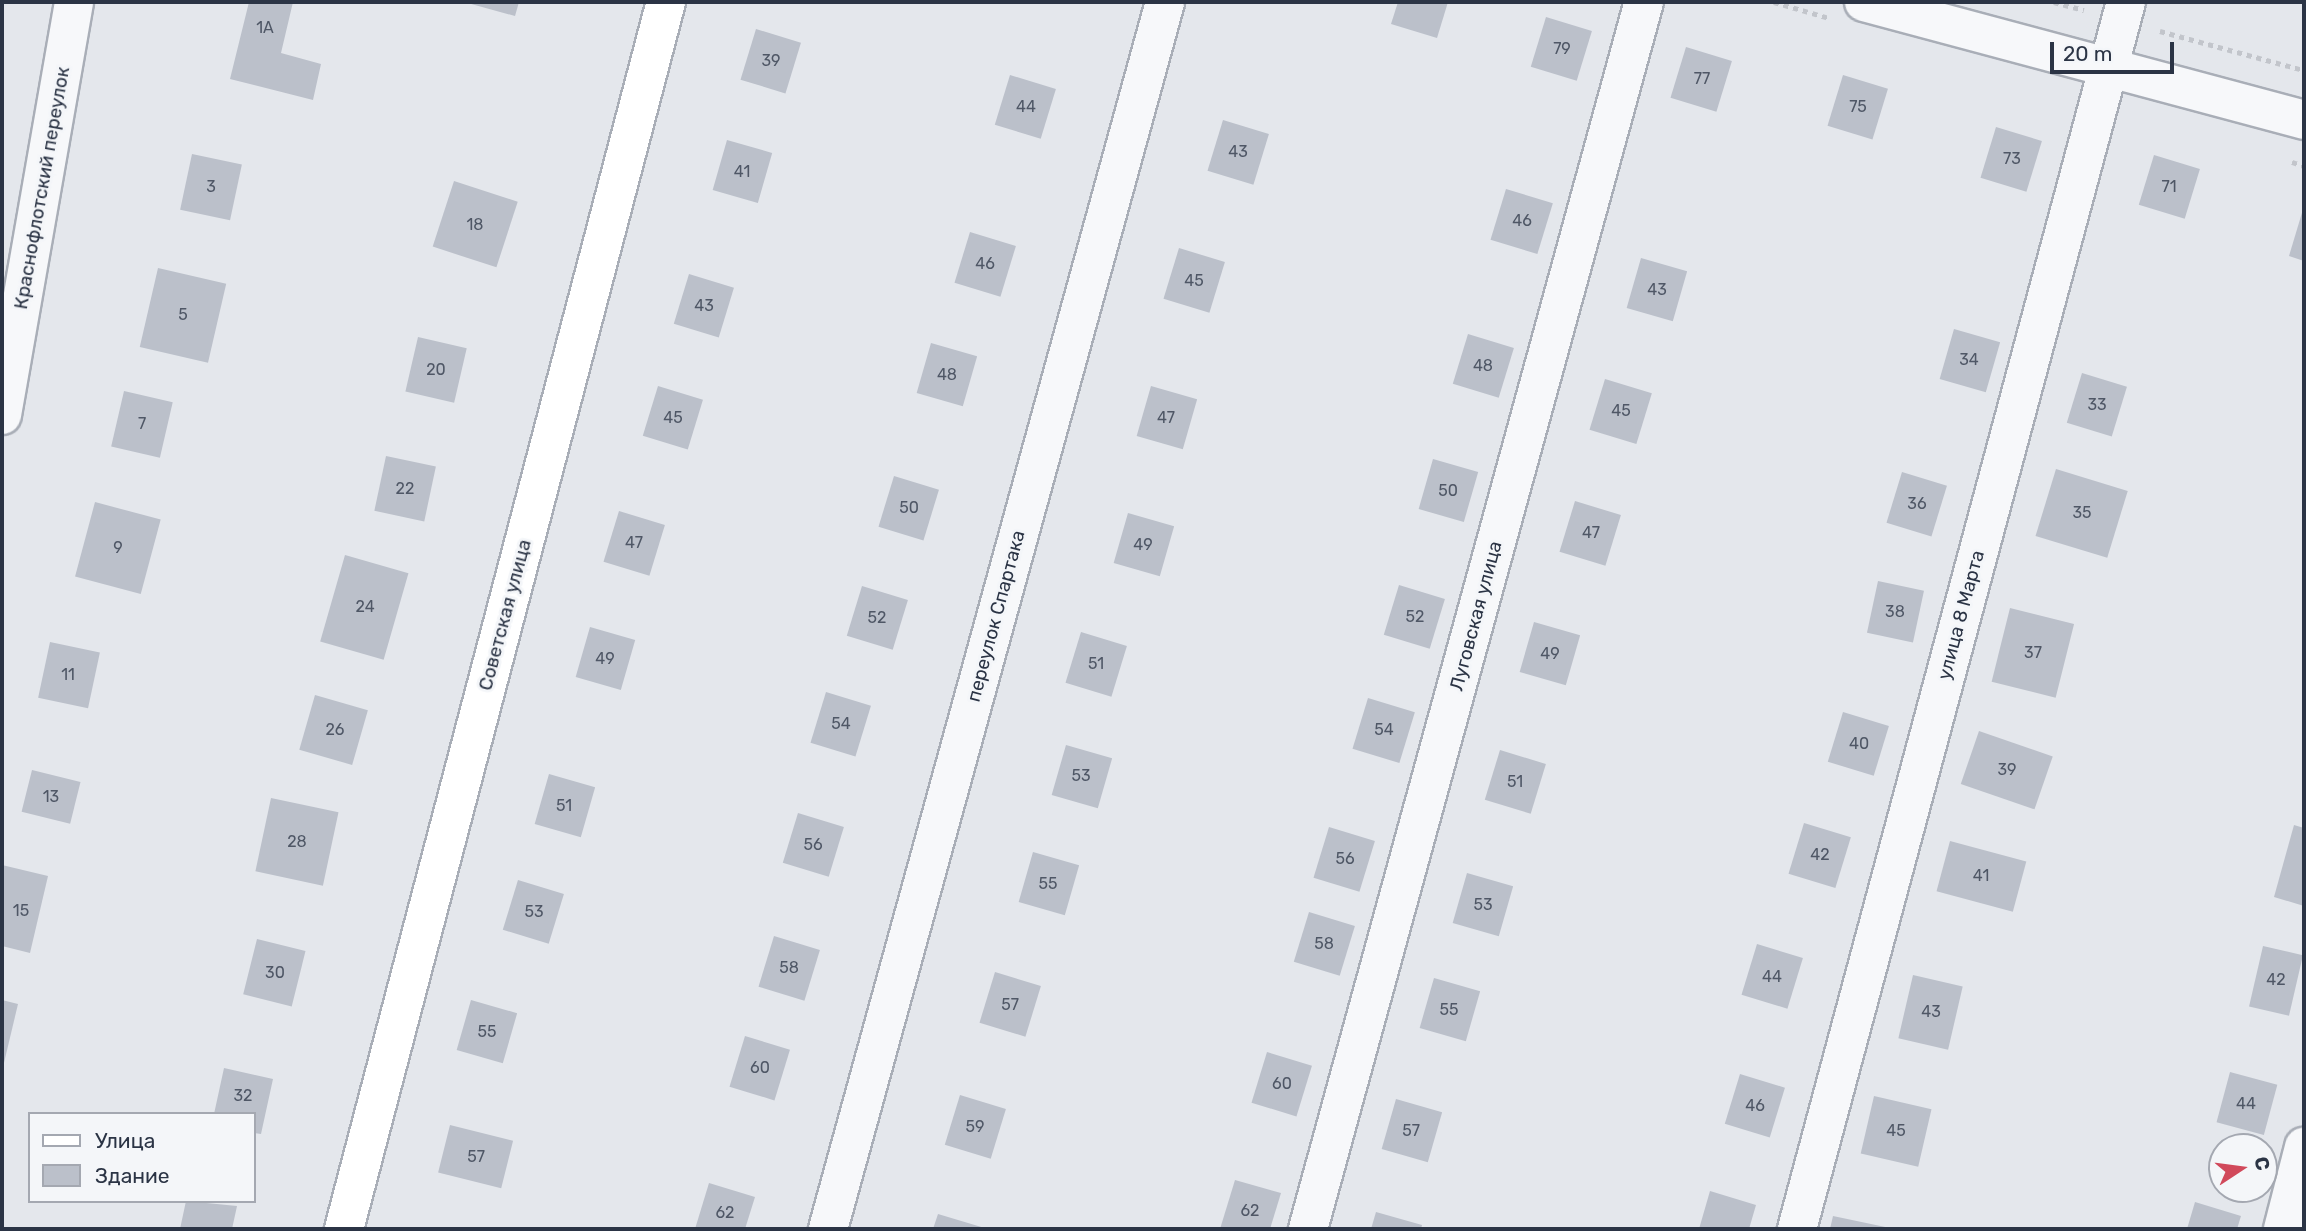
<!DOCTYPE html>
<html>
<head>
<meta charset="utf-8">
<style>
	body { margin:0 }
	#map { position:relative; width:2306px; height:1231px; overflow:hidden; background:#e4e7ec; font-family:Rubik,sans-serif }
	div>[style] { position:absolute }
	[style*='--x'] { left:calc(var(--x)*1px); top:calc(var(--y)*1px); width:calc(var(--w)*1px); rotate:calc(var(--a)*1deg) }
	.building>* { inset:0; background:#bbc0ca; transform-origin:0 0 }
	.path>* { height:4.5px; margin-top:-2.25px; transform-origin:0; background:repeating-linear-gradient(90deg,#c2c5cb 0 5px,transparent 0 10px) }
	.roads { filter:drop-shadow(2px 0 #a9aeb7) drop-shadow(-2px 0 #a9aeb7) drop-shadow(0 2px #a9aeb7) drop-shadow(0 -2px #a9aeb7) }
	.street>* { height:38px; margin:-19px; padding:0 19px; transform-origin:19px; border-radius:19px; background:#f7f8fa }
	.secondary>* { height:38px; margin:-19px; padding:0 19px; transform-origin:19px; border-radius:19px; background:#fff }
	span { translate:-50% -50%; white-space:nowrap; text-align:center; line-height:1.15; -webkit-text-stroke:6px #f4f6f9; paint-order:stroke }
	.number-label { font-size:16px; color:#4f5766 }
	.number-label span { -webkit-text-stroke-width:0 }
	.street-label { font-size:19px; color:#2b3445 }
	.frame { position:absolute; inset:0; border:4px solid #2b3445; pointer-events:none }
	.legend { position:absolute; left:28px; top:1112px; width:228px; height:91px; box-sizing:border-box; background:#f4f6f9; border:2px solid #a4a8b1; margin:0; padding:9px 12px; list-style:none; font-size:21px; color:#2b3445 }
	.legend li { display:flex; align-items:center; gap:14px; height:35px }
	.legend b { width:35px; border:2px solid #a4a8b1 }
	.north { position:absolute; left:2208px; top:1133px; width:70px; height:70px; box-sizing:border-box; background:#f4f6f9; border:2px solid #a4a8b1; border-radius:50%; rotate:77deg; font-size:19px; font-weight:700; line-height:28px; text-align:center; color:#2b3445 }
	.north::after { content:''; display:block; margin:auto; width:24px; height:32px; background:#d1495b; clip-path:polygon(50% 0,100% 100%,50% 72%,0 100%) }
	.scale { position:absolute; left:2050px; top:42px; width:124px; height:32px; box-sizing:border-box; border:4px solid #2b3445; border-top:0; padding-left:9px; font-size:21px; line-height:24px; white-space:nowrap; color:#2b3445; -webkit-text-stroke:5px #f4f6f9; paint-order:stroke }
</style>
</head>
<body>
<div id="map">
	<div class="building">
		<div style="clip-path:polygon(249px 2px,293px 2px,281px 53px,321px 64px,313px 100px,230px 79px)"></div>
		<div style="clip-path:polygon(464px 2px,519px 2px,515px 16px)"></div>
		<div style="clip-path:polygon(1398px 2px,1448px 2px,1437px 38px,1391px 24px)"></div>
		<div style="left:1546px;top:17px;width:48px;height:52px;rotate:17deg"></div>
		<div style="left:756px;top:29px;width:47px;height:53px;rotate:17deg"></div>
		<div style="left:1686px;top:47px;width:48px;height:53px;rotate:17deg"></div>
		<div style="left:1010px;top:75px;width:48px;height:52px;rotate:17deg"></div>
		<div style="left:1843px;top:75px;width:47px;height:53px;rotate:17deg"></div>
		<div style="left:1223px;top:120px;width:48px;height:53px;rotate:17deg"></div>
		<div style="left:1996px;top:127px;width:48px;height:53px;rotate:17deg"></div>
		<div style="left:727px;top:140px;width:47px;height:52px;rotate:16deg"></div>
		<div style="left:192px;top:154px;width:51px;height:57px;rotate:12deg"></div>
		<div style="left:2154px;top:155px;width:48px;height:52px;rotate:17deg"></div>
		<div style="left:454px;top:181px;width:67px;height:69px;rotate:18deg"></div>
		<div style="left:1506px;top:189px;width:49px;height:53px;rotate:17deg"></div>
		<div style="clip-path:polygon(2304px 206px,2304px 261px,2289px 256px)"></div>
		<div style="left:970px;top:232px;width:48px;height:53px;rotate:17deg"></div>
		<div style="left:1179px;top:248px;width:48px;height:53px;rotate:17deg"></div>
		<div style="left:1641px;top:258px;width:48px;height:52px;rotate:16deg"></div>
		<div style="left:158px;top:268px;width:70px;height:81px;rotate:13deg"></div>
		<div style="left:689px;top:274px;width:47px;height:52px;rotate:17deg"></div>
		<div style="left:1954px;top:329px;width:48px;height:52px;rotate:16deg"></div>
		<div style="left:1468px;top:334px;width:48px;height:52px;rotate:17deg"></div>
		<div style="left:418px;top:337px;width:50px;height:56px;rotate:13deg"></div>
		<div style="left:931px;top:343px;width:48px;height:52px;rotate:16deg"></div>
		<div style="left:2082px;top:373px;width:47px;height:52px;rotate:17deg"></div>
		<div style="left:1605px;top:379px;width:49px;height:53px;rotate:17deg"></div>
		<div style="left:658px;top:386px;width:47px;height:52px;rotate:17deg"></div>
		<div style="left:1151px;top:386px;width:48px;height:52px;rotate:16deg"></div>
		<div style="left:124px;top:391px;width:50px;height:57px;rotate:13deg"></div>
		<div style="left:386px;top:456px;width:51px;height:56px;rotate:12deg"></div>
		<div style="left:1433px;top:459px;width:47px;height:52px;rotate:16deg"></div>
		<div style="left:2056px;top:469px;width:75px;height:70px;rotate:17deg"></div>
		<div style="left:1902px;top:472px;width:47px;height:53px;rotate:17deg"></div>
		<div style="left:894px;top:476px;width:47px;height:53px;rotate:17deg"></div>
		<div style="left:1575px;top:501px;width:48px;height:53px;rotate:17deg"></div>
		<div style="left:95px;top:502px;width:68px;height:77px;rotate:15deg"></div>
		<div style="left:619px;top:511px;width:48px;height:53px;rotate:17deg"></div>
		<div style="left:1128px;top:513px;width:48px;height:52px;rotate:16deg"></div>
		<div style="left:345px;top:555px;width:66px;height:90px;rotate:16deg"></div>
		<div style="left:1878px;top:581px;width:47px;height:53px;rotate:12deg"></div>
		<div style="left:1399px;top:585px;width:48px;height:52px;rotate:17deg"></div>
		<div style="left:862px;top:586px;width:48px;height:52px;rotate:17deg"></div>
		<div style="left:2010px;top:608px;width:66px;height:76px;rotate:14deg"></div>
		<div style="left:1534px;top:622px;width:48px;height:52px;rotate:16deg"></div>
		<div style="left:590px;top:627px;width:47px;height:52px;rotate:16deg"></div>
		<div style="left:1081px;top:632px;width:48px;height:53px;rotate:17deg"></div>
		<div style="left:50px;top:642px;width:51px;height:57px;rotate:12deg"></div>
		<div style="left:826px;top:692px;width:47px;height:53px;rotate:17deg"></div>
		<div style="left:315px;top:695px;width:55px;height:57px;rotate:16deg"></div>
		<div style="left:1368px;top:698px;width:49px;height:53px;rotate:17deg"></div>
		<div style="left:1843px;top:712px;width:48px;height:52px;rotate:17deg"></div>
		<div style="left:1979px;top:731px;width:78px;height:56px;rotate:19deg"></div>
		<div style="left:1066px;top:745px;width:48px;height:52px;rotate:16deg"></div>
		<div style="left:1500px;top:750px;width:48px;height:52px;rotate:17deg"></div>
		<div style="left:32px;top:770px;width:50px;height:43px;rotate:14deg"></div>
		<div style="left:549px;top:774px;width:48px;height:52px;rotate:16deg"></div>
		<div style="left:271px;top:798px;width:69px;height:75px;rotate:12deg"></div>
		<div style="left:798px;top:813px;width:48px;height:52px;rotate:17deg"></div>
		<div style="left:1804px;top:823px;width:49px;height:53px;rotate:17deg"></div>
		<div style="clip-path:polygon(2294px 825px,2304px 828px,2304px 906px,2274px 897px)"></div>
		<div style="left:1329px;top:827px;width:48px;height:53px;rotate:17deg"></div>
		<div style="left:1950px;top:841px;width:79px;height:52px;rotate:15deg"></div>
		<div style="left:1033px;top:852px;width:48px;height:52px;rotate:16deg"></div>
		<div style="clip-path:polygon(2px 865px,48px 876px,30px 953px,2px 946px)"></div>
		<div style="left:1467px;top:873px;width:48px;height:52px;rotate:16deg"></div>
		<div style="left:518px;top:880px;width:48px;height:52px;rotate:17deg"></div>
		<div style="left:1309px;top:912px;width:48px;height:52px;rotate:17deg"></div>
		<div style="left:774px;top:936px;width:48px;height:53px;rotate:17deg"></div>
		<div style="left:257px;top:939px;width:50px;height:57px;rotate:14deg"></div>
		<div style="left:1757px;top:944px;width:48px;height:53px;rotate:17deg"></div>
		<div style="left:2263px;top:946px;width:41px;height:62px;rotate:13deg"></div>
		<div style="left:995px;top:972px;width:48px;height:53px;rotate:17deg"></div>
		<div style="left:1913px;top:975px;width:51px;height:65px;rotate:13deg"></div>
		<div style="left:1434px;top:978px;width:48px;height:52px;rotate:16deg"></div>
		<div style="clip-path:polygon(2px 1000px,18px 1004px,3px 1067px,2px 1067px)"></div>
		<div style="left:471px;top:1000px;width:48px;height:52px;rotate:16deg"></div>
		<div style="left:745px;top:1036px;width:47px;height:53px;rotate:17deg"></div>
		<div style="left:1267px;top:1052px;width:47px;height:53px;rotate:17deg"></div>
		<div style="clip-path:polygon(224px 1068px,273px 1079px,261px 1134px,254px 1133px,254px 1114px,214px 1114px)"></div>
		<div style="left:2230px;top:1072px;width:49px;height:52px;rotate:15deg"></div>
		<div style="left:1740px;top:1074px;width:47px;height:52px;rotate:17deg"></div>
		<div style="left:960px;top:1095px;width:48px;height:52px;rotate:17deg"></div>
		<div style="left:1874px;top:1096px;width:59px;height:59px;rotate:13deg"></div>
		<div style="left:1396px;top:1099px;width:48px;height:52px;rotate:16deg"></div>
		<div style="left:450px;top:1125px;width:65px;height:49px;rotate:14deg"></div>
		<div style="clip-path:polygon(1235px 1180px,1281px 1193px,1270px 1229px,1220px 1229px)"></div>
		<div style="clip-path:polygon(709px 1183px,755px 1197px,745px 1229px,695px 1229px)"></div>
		<div style="clip-path:polygon(1710px 1191px,1756px 1205px,1749px 1229px,1699px 1229px)"></div>
		<div style="clip-path:polygon(186px 1201px,237px 1206px,232px 1229px,180px 1229px)"></div>
		<div style="clip-path:polygon(2195px 1202px,2241px 1216px,2237px 1229px,2187px 1229px)"></div>
		<div style="clip-path:polygon(1376px 1212px,1422px 1225px,1421px 1229px,1371px 1229px)"></div>
		<div style="clip-path:polygon(938px 1214px,988px 1229px,933px 1229px)"></div>
		<div style="clip-path:polygon(1833px 1216px,1890px 1228px,1890px 1229px,1830px 1229px)"></div>
	</div>
	<div class="path">
		<div style="--x:1774;--y:2;--w:57;--a:16.2"></div>
		<div style="--x:2054;--y:2;--w:31;--a:15"></div>
		<div style="--x:2160;--y:31;--w:149;--a:15.2"></div>
		<div style="--x:2292;--y:162;--w:13;--a:18"></div>
	</div>
	<div class="roads">
		<div class="street">
			<div style="--x:1864;--y:2;--w:456;--a:15"></div>
			<div style="--x:2;--y:415;--w:419;--a:-80.1"></div>
			<div style="--x:828;--y:1229;--w:1272;--a:-74.64"></div>
			<div style="--x:1308;--y:1229;--w:1272;--a:-74.69"></div>
			<div style="--x:1797;--y:1229;--w:1270;--a:-74.99"></div>
			<div style="--x:2283;--y:1229;--w:85;--a:-75.6"></div>
		</div>
		<div class="secondary">
			<div style="--x:344;--y:1229;--w:1269;--a:-75.3"></div>
		</div>
	</div>
	<div class="number-label">
		<span style="left:265px;top:28px">1А</span>
		<span style="left:1562px;top:49px">79</span>
		<span style="left:771px;top:61px">39</span>
		<span style="left:1702px;top:79px">77</span>
		<span style="left:1026px;top:107px">44</span>
		<span style="left:1858px;top:107px">75</span>
		<span style="left:1238px;top:152px">43</span>
		<span style="left:2012px;top:159px">73</span>
		<span style="left:742px;top:172px">41</span>
		<span style="left:211px;top:187px">3</span>
		<span style="left:2169px;top:187px">71</span>
		<span style="left:1522px;top:221px">46</span>
		<span style="left:475px;top:225px">18</span>
		<span style="left:985px;top:264px">46</span>
		<span style="left:1194px;top:281px">45</span>
		<span style="left:1657px;top:290px">43</span>
		<span style="left:704px;top:306px">43</span>
		<span style="left:183px;top:315px">5</span>
		<span style="left:1969px;top:360px">34</span>
		<span style="left:1483px;top:366px">48</span>
		<span style="left:436px;top:370px">20</span>
		<span style="left:947px;top:375px">48</span>
		<span style="left:2097px;top:405px">33</span>
		<span style="left:1621px;top:411px">45</span>
		<span style="left:673px;top:418px">45</span>
		<span style="left:1166px;top:418px">47</span>
		<span style="left:142px;top:424px">7</span>
		<span style="left:405px;top:489px">22</span>
		<span style="left:1448px;top:491px">50</span>
		<span style="left:1917px;top:504px">36</span>
		<span style="left:909px;top:508px">50</span>
		<span style="left:2082px;top:513px">35</span>
		<span style="left:1591px;top:533px">47</span>
		<span style="left:634px;top:543px">47</span>
		<span style="left:1143px;top:545px">49</span>
		<span style="left:118px;top:548px">9</span>
		<span style="left:365px;top:607px">24</span>
		<span style="left:1895px;top:612px">38</span>
		<span style="left:1415px;top:617px">52</span>
		<span style="left:877px;top:618px">52</span>
		<span style="left:2033px;top:653px">37</span>
		<span style="left:1550px;top:654px">49</span>
		<span style="left:605px;top:659px">49</span>
		<span style="left:1096px;top:664px">51</span>
		<span style="left:68px;top:675px">11</span>
		<span style="left:841px;top:724px">54</span>
		<span style="left:335px;top:730px">26</span>
		<span style="left:1384px;top:730px">54</span>
		<span style="left:1859px;top:744px">40</span>
		<span style="left:2007px;top:770px">39</span>
		<span style="left:1081px;top:776px">53</span>
		<span style="left:1515px;top:782px">51</span>
		<span style="left:51px;top:797px">13</span>
		<span style="left:564px;top:806px">51</span>
		<span style="left:297px;top:842px">28</span>
		<span style="left:813px;top:845px">56</span>
		<span style="left:1820px;top:855px">42</span>
		<span style="left:1345px;top:859px">56</span>
		<span style="left:1981px;top:876px">41</span>
		<span style="left:1048px;top:884px">55</span>
		<span style="left:1483px;top:905px">53</span>
		<span style="left:21px;top:911px">15</span>
		<span style="left:534px;top:912px">53</span>
		<span style="left:1324px;top:944px">58</span>
		<span style="left:789px;top:968px">58</span>
		<span style="left:275px;top:973px">30</span>
		<span style="left:1772px;top:977px">44</span>
		<span style="left:2276px;top:980px">42</span>
		<span style="left:1010px;top:1005px">57</span>
		<span style="left:1449px;top:1010px">55</span>
		<span style="left:1931px;top:1012px">43</span>
		<span style="left:487px;top:1032px">55</span>
		<span style="left:760px;top:1068px">60</span>
		<span style="left:1282px;top:1084px">60</span>
		<span style="left:243px;top:1096px">32</span>
		<span style="left:2246px;top:1104px">44</span>
		<span style="left:1755px;top:1106px">46</span>
		<span style="left:975px;top:1127px">59</span>
		<span style="left:1411px;top:1131px">57</span>
		<span style="left:1896px;top:1131px">45</span>
		<span style="left:476px;top:1157px">57</span>
		<span style="left:1250px;top:1211px">62</span>
		<span style="left:725px;top:1213px">62</span>
	</div>
	<div class="street-label">
		<span style="left:42px;top:188px;rotate:-80deg">Краснофлотский переулок</span>
		<span style="left:505px;top:615px;rotate:-75deg">Советская улица</span>
		<span style="left:1961px;top:615px;rotate:-75deg">улица 8 Марта</span>
		<span style="left:996px;top:616px;rotate:-75deg">переулок Спартака</span>
		<span style="left:1476px;top:616px;rotate:-75deg">Луговская улица</span>
	</div>
	<div class="frame"></div>
	<ul class="legend">
	<li><b style="height:9px;background:#fff"></b>Улица</li>
	<li><b style="height:19px;background:#bbc0ca"></b>Здание</li>
	</ul>
	<div class="north">С</div>
	<div class="scale">20 m</div>
</div>
</body>
</html>
